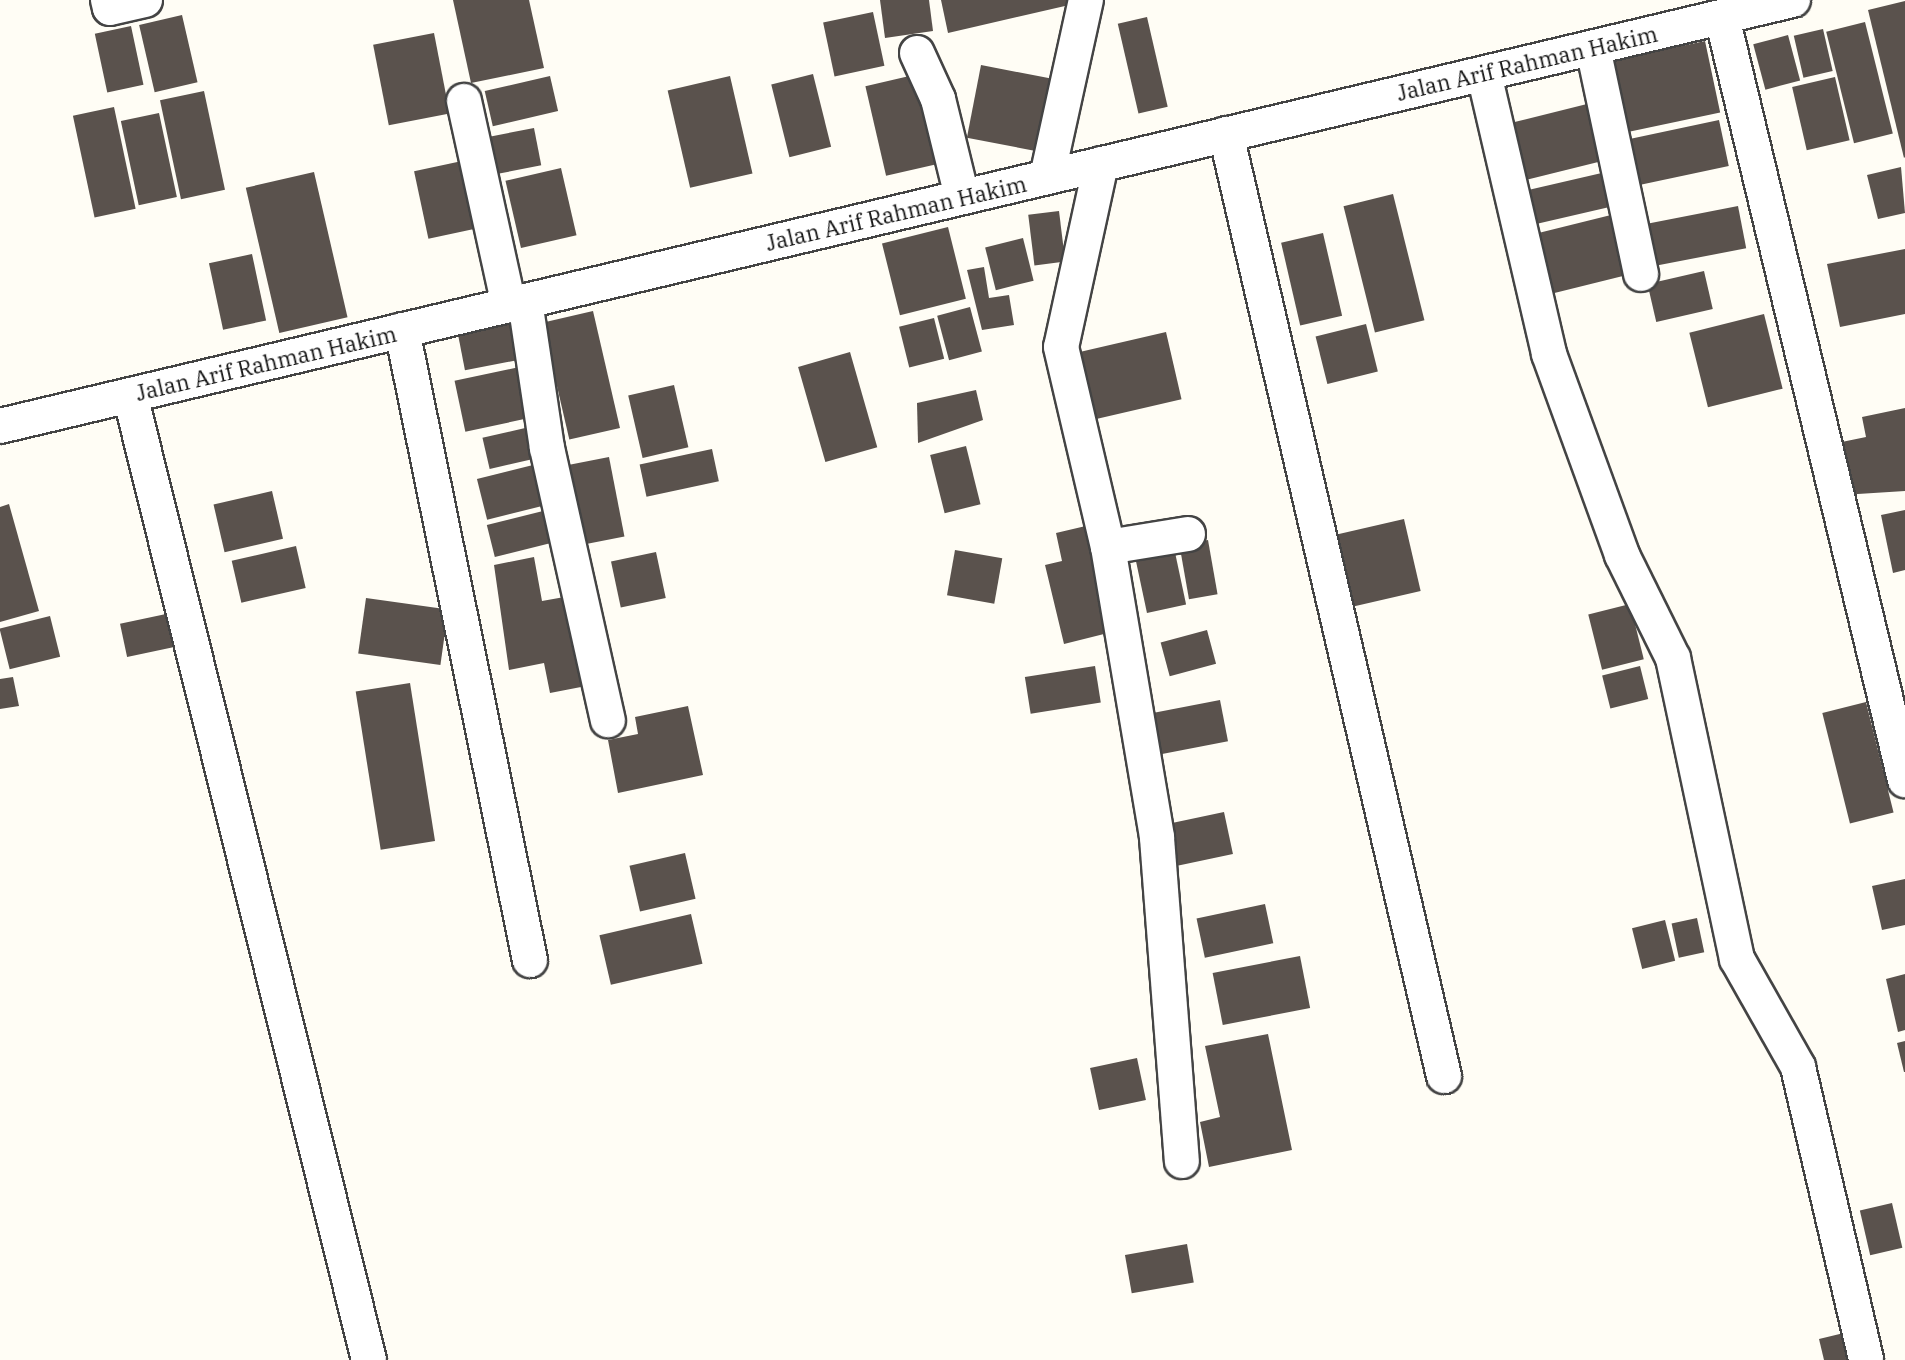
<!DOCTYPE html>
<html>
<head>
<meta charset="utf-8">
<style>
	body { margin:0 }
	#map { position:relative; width:1905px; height:1360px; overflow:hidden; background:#fffdf5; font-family:"IBM Plex Serif",serif }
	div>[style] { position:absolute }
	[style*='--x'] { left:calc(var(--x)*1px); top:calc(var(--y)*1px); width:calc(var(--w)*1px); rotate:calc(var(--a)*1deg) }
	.building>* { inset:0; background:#5a524d; transform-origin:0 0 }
	.roads { filter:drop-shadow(2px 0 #444) drop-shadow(-2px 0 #444) drop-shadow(0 2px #444) drop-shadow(0 -2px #444) }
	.minor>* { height:34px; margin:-17px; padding:0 17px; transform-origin:17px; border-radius:17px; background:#fff }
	span { translate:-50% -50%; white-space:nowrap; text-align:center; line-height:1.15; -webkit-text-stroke:8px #fff; paint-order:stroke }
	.street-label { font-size:22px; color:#111 }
</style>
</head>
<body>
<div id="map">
	<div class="building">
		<div style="clip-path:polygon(453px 0,529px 0,544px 68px,471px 83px)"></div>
		<div style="clip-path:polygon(880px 0,929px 0,933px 31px,885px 38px)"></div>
		<div style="clip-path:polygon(941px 0,1077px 0,1078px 3px,948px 33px)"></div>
		<div style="clip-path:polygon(1905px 1px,1905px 157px,1904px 158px,1868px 10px)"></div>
		<div style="left:873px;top:12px;width:55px;height:51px;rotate:78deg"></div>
		<div style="left:182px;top:15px;width:69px;height:44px;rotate:77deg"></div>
		<div style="left:1147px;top:17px;width:92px;height:30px;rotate:77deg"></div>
		<div style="left:1865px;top:22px;width:115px;height:40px;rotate:76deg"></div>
		<div style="left:131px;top:26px;width:60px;height:37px;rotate:78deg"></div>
		<div style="left:1823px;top:29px;width:43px;height:30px;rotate:77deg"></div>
		<div style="left:434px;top:33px;width:82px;height:62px;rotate:79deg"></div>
		<div style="left:1788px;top:35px;width:47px;height:36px;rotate:75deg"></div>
		<div style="left:1705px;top:41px;width:73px;height:104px;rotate:78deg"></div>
		<div style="left:981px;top:65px;width:70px;height:74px;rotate:11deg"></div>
		<div style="left:813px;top:74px;width:75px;height:43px;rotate:76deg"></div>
		<div style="left:918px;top:74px;width:92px;height:54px;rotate:77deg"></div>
		<div style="left:550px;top:76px;width:36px;height:67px;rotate:77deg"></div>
		<div style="left:730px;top:76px;width:100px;height:64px;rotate:77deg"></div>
		<div style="left:1835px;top:77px;width:65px;height:44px;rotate:77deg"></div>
		<div style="left:204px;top:91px;width:101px;height:45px;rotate:78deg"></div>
		<div style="left:1591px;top:103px;width:59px;height:83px;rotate:76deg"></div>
		<div style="left:114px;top:107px;width:104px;height:42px;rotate:78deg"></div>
		<div style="left:159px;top:113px;width:86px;height:39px;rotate:78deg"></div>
		<div style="left:1719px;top:120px;width:47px;height:101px;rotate:78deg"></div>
		<div style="left:534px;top:128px;width:38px;height:48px;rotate:79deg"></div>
		<div style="left:462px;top:161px;width:69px;height:49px;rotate:78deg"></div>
		<div style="clip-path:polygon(1901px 167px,1905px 213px,1878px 219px,1867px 175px)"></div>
		<div style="left:561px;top:168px;width:69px;height:57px;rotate:77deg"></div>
		<div style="left:314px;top:172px;width:149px;height:70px;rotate:77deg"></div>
		<div style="left:1606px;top:172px;width:35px;height:82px;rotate:77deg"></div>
		<div style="left:1393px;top:194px;width:130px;height:51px;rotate:76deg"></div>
		<div style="left:1738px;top:206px;width:43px;height:103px;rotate:79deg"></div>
		<div style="left:1059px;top:211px;width:51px;height:31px;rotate:83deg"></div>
		<div style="left:1615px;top:214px;width:62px;height:82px;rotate:76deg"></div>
		<div style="left:948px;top:227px;width:74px;height:68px;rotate:76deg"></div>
		<div style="left:1323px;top:233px;width:85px;height:43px;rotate:77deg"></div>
		<div style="left:1023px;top:238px;width:44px;height:39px;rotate:76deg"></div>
		<div style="clip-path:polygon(1905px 249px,1905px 314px,1840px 327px,1827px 264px)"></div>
		<div style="left:252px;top:254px;width:68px;height:44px;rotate:78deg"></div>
		<div style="clip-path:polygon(984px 267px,989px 298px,1009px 295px,1014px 325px,982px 330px,967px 270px)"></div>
		<div style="left:1704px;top:271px;width:39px;height:58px;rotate:77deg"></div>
		<div style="left:970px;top:307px;width:46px;height:34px;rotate:75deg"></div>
		<div style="left:593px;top:311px;width:120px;height:52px;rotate:77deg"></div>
		<div style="left:508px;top:314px;width:47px;height:53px;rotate:79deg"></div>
		<div style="left:1764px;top:314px;width:77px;height:77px;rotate:76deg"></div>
		<div style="left:934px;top:318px;width:42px;height:36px;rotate:76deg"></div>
		<div style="left:1366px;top:324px;width:49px;height:52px;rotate:76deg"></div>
		<div style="left:1166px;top:332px;width:69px;height:93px;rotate:77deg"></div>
		<div style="left:850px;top:352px;width:99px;height:54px;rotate:74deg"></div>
		<div style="left:524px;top:366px;width:52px;height:71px;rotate:78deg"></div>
		<div style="left:674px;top:385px;width:64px;height:47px;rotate:77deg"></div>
		<div style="clip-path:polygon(976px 390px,983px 420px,918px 443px,917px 403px)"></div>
		<div style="clip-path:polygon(1905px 408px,1905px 491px,1842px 495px,1832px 444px,1866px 437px,1862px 417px)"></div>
		<div style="left:538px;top:425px;width:32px;height:57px;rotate:77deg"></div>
		<div style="left:966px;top:446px;width:60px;height:37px;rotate:76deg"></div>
		<div style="left:712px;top:449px;width:33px;height:74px;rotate:78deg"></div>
		<div style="left:609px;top:457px;width:81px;height:48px;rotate:79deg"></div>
		<div style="left:541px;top:463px;width:42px;height:66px;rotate:76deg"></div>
		<div style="left:272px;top:491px;width:49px;height:60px;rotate:77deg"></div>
		<div style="clip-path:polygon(9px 504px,39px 611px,0 622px,0 507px)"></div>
		<div style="left:547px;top:510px;width:33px;height:62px;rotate:76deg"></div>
		<div style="clip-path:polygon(1905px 510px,1905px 570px,1893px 573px,1881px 515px)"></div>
		<div style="left:1404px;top:519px;width:74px;height:79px;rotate:77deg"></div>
		<div style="clip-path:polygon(1090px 525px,1116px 631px,1064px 644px,1045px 565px,1062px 561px,1056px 533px)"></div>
		<div style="left:1208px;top:540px;width:55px;height:29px;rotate:80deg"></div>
		<div style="left:1173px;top:543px;width:63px;height:40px;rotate:78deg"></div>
		<div style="left:296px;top:546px;width:43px;height:66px;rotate:77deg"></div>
		<div style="left:955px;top:550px;width:48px;height:46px;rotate:10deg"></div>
		<div style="left:656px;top:552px;width:47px;height:46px;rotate:78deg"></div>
		<div style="clip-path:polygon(534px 557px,542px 601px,570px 596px,581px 687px,550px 693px,544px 663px,509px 670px,494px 565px)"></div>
		<div style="left:366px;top:598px;width:83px;height:56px;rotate:8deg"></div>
		<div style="left:1630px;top:604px;width:57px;height:43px;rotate:76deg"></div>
		<div style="left:166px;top:614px;width:34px;height:47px;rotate:78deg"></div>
		<div style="left:50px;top:616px;width:42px;height:52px;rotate:76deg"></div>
		<div style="left:1207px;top:630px;width:35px;height:48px;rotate:75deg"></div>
		<div style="left:1095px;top:666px;width:37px;height:71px;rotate:81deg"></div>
		<div style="left:1640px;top:666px;width:34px;height:39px;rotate:76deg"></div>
		<div style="clip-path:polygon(13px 677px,19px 706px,0 709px,0 679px)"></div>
		<div style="left:410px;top:683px;width:160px;height:55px;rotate:81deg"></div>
		<div style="left:1220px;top:700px;width:42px;height:79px;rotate:79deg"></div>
		<div style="left:1866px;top:702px;width:114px;height:45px;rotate:76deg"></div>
		<div style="clip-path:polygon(688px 706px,703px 775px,618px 793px,608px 740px,638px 734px,635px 717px)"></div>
		<div style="left:1224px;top:812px;width:43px;height:58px;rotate:78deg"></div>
		<div style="left:685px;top:853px;width:47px;height:57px;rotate:77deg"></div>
		<div style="clip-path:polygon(1905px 879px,1905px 925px,1882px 930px,1872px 886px)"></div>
		<div style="left:1265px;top:904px;width:40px;height:70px;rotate:78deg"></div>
		<div style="left:691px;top:914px;width:51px;height:94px;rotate:77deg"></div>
		<div style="left:1697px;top:918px;width:35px;height:26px;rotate:78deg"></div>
		<div style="left:1665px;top:920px;width:42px;height:34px;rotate:76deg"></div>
		<div style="left:1300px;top:956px;width:53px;height:89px;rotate:79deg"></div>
		<div style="clip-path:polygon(1905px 974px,1905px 1030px,1898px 1032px,1886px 979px)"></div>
		<div style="clip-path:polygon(1268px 1034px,1292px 1150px,1209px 1167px,1200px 1122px,1220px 1117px,1205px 1046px)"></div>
		<div style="clip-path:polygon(1905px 1041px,1905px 1072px,1904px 1072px,1897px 1043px)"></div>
		<div style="left:1137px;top:1058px;width:43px;height:48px;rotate:78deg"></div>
		<div style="left:1892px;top:1203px;width:46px;height:33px;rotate:77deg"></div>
		<div style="left:1187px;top:1244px;width:39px;height:63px;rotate:80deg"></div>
		<div style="clip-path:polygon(1848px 1332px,1855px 1360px,1824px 1360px,1819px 1339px)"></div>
	</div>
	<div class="roads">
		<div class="minor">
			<div style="--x:108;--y:0;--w:8;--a:76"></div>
			<div style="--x:110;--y:8;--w:36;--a:-13"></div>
			<div style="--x:1722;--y:17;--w:785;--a:76.51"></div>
			<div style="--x:1593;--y:48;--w:231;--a:78"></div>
			<div style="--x:917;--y:53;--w:51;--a:65.5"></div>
			<div style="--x:938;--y:99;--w:101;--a:76.2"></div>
			<div style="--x:1484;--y:74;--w:287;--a:76.9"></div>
			<div style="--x:1549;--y:354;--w:214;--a:70"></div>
			<div style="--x:1622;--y:555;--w:115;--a:63.7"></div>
			<div style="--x:1673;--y:658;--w:308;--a:78"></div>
			<div style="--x:1737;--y:959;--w:124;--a:60.5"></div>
			<div style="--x:1798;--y:1067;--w:301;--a:76.9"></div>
			<div style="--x:464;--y:101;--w:209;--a:77.6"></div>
			<div style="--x:1226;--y:134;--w:967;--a:76.97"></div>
			<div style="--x:1101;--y:164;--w:187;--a:102.3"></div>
			<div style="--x:1061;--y:347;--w:205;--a:76.8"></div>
			<div style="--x:1108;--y:547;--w:295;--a:80.4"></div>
			<div style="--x:1157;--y:838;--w:324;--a:85.6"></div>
			<div style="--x:1047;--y:177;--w:181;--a:-77.6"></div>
			<div style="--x:525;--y:301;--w:149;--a:81.5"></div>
			<div style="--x:547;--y:448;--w:279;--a:77.4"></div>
			<div style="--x:402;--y:330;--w:643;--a:78.52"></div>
			<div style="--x:130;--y:395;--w:994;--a:76.09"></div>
			<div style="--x:0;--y:426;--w:1843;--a:-13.37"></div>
			<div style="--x:1108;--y:547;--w:81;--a:-9.2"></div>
		</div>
	</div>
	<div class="street-label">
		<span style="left:1527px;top:63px;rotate:-13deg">Jalan Arif Rahman Hakim</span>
		<span style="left:896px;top:213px;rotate:-13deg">Jalan Arif Rahman Hakim</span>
		<span style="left:266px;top:363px;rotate:-13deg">Jalan Arif Rahman Hakim</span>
	</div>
</div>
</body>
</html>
